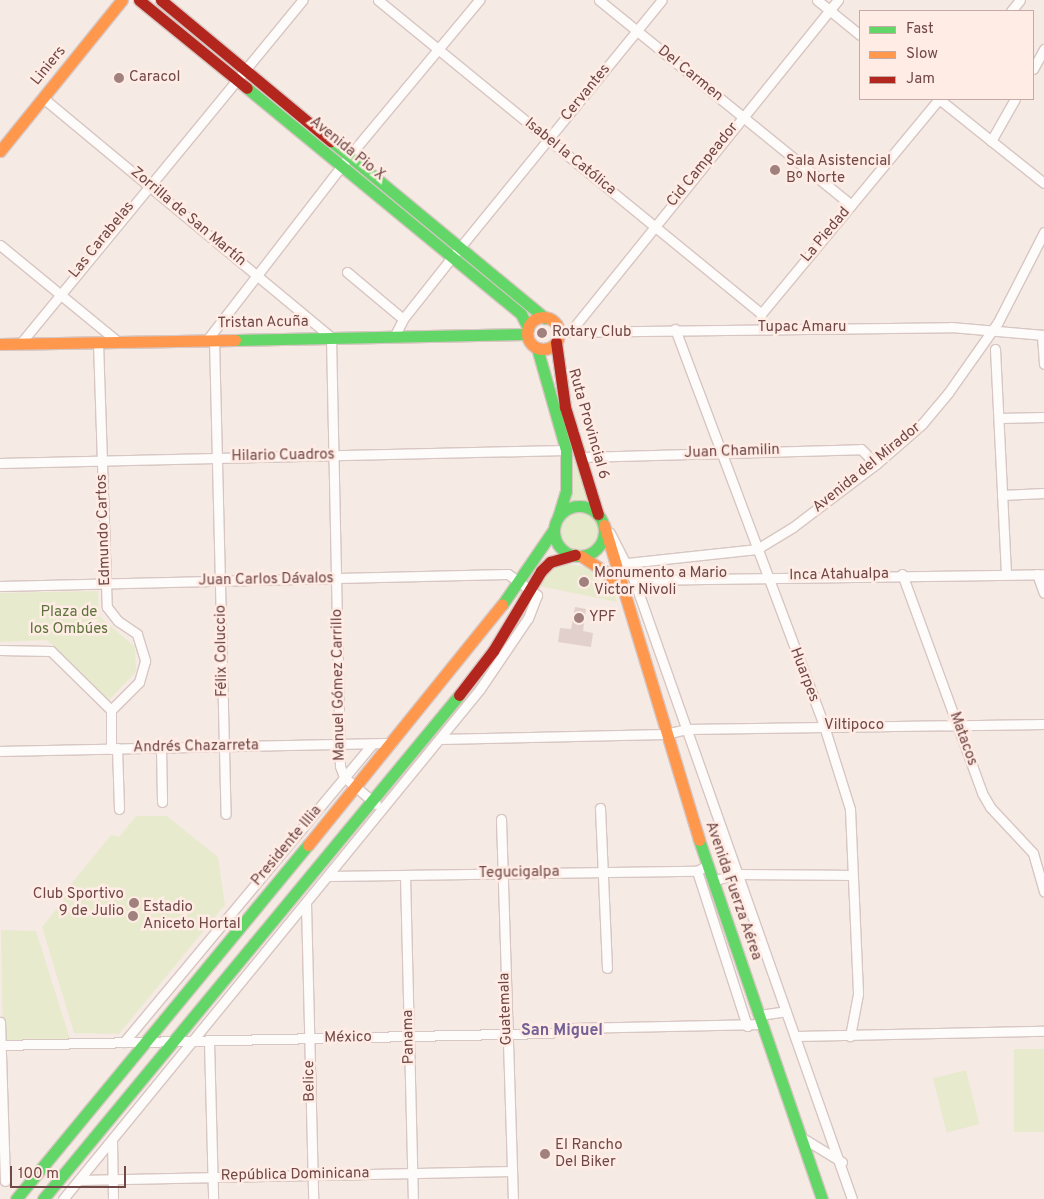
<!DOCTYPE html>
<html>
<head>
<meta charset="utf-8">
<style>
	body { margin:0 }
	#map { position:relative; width:1044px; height:1199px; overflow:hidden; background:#f6eae4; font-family:Overpass,sans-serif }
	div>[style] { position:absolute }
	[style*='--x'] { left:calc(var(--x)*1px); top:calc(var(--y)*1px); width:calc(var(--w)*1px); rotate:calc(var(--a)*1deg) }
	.green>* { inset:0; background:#e8eace; transform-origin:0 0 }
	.round { border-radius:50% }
	.building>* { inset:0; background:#e2d0cc }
	.roads { filter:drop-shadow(1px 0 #d7c6c2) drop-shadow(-1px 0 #d7c6c2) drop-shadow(0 1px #d7c6c2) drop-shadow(0 -1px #d7c6c2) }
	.street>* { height:9px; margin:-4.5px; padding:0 4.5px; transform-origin:4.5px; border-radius:4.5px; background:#fefcfb }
	.fast>* { height:11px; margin:-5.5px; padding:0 5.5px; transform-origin:5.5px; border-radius:5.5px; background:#63d668 }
	.fast>.ring { margin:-5.5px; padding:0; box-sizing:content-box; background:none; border:11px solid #63d668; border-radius:50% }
	.slow>* { height:11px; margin:-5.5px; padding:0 5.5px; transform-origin:5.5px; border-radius:5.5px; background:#ff974d }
	.slow>.ring { margin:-5.5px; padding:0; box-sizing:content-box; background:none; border:11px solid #ff974d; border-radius:50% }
	.jam>* { height:11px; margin:-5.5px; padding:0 5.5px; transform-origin:5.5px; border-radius:5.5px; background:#b3261e }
	.dots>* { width:14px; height:14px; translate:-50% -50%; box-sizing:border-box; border:2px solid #ffece4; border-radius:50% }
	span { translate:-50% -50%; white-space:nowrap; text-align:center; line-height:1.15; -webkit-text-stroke:5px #ffece4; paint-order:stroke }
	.street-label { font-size:15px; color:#724846 }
	.poi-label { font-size:15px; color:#724846 }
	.left { translate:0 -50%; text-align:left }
	.right { translate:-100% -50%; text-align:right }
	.park-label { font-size:15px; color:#5c733b }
	.neighbourhood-label { font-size:16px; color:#746196; font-weight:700 }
	.legend { position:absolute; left:859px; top:10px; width:175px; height:90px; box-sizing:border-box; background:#ffece4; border:1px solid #c7aaa5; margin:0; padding:6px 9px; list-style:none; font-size:15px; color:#724846 }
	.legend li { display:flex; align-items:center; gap:10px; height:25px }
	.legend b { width:25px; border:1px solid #c7aaa5 }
	.scale { position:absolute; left:10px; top:1166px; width:116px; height:22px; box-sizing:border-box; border:2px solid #724846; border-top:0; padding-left:6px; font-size:15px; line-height:18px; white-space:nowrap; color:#724846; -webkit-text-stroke:4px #ffece4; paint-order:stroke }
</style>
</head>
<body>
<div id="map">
	<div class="green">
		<div style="clip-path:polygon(571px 445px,589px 501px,568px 501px)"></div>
		<div class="round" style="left:561px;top:512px;width:38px;height:38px"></div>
		<div style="clip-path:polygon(564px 563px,592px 568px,612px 586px,617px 602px,539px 586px,546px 573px)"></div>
		<div style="clip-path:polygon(98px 591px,99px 616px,135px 647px,136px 672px,109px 700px,47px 640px,0 642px,0 593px)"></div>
		<div style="clip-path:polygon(136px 816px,167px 816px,218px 857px,225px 905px,119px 1034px,74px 1033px,42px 927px,64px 900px,61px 896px,111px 835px,119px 837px)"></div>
		<div style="clip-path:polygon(1px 930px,36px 931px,71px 1042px,3px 1043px)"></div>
		<div style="left:1044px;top:1049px;width:83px;height:30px;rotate:90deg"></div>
		<div style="left:966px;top:1070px;width:56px;height:34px;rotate:76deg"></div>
	</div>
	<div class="building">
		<div style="clip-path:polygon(575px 607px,586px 609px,583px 631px,593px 633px,591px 647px,558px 642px,560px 628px,571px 629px)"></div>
	</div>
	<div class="roads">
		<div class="street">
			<div style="--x:378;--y:0;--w:495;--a:39.3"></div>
			<div style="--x:599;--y:0;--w:325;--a:39.1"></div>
			<div style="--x:817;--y:0;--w:55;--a:39.1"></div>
			<div style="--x:1011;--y:11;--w:14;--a:-51"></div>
			<div style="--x:1033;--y:69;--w:23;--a:-61"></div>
			<div style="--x:43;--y:98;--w:374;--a:39.7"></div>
			<div style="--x:331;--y:337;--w:429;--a:88.8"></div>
			<div style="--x:340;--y:766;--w:12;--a:70"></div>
			<div style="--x:344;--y:777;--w:42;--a:40.2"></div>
			<div style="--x:939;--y:99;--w:134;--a:38.7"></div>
			<div style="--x:991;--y:141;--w:48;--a:-60.3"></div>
			<div style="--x:0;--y:245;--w:151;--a:39.4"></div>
			<div style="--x:347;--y:272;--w:73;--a:40"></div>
			<div style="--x:761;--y:320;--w:6;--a:-90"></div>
			<div style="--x:761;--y:314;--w:279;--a:-50.4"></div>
			<div style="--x:675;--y:329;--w:424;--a:69.4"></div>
			<div style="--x:824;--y:726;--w:87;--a:72.6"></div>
			<div style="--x:850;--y:809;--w:185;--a:87.5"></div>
			<div style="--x:858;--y:994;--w:43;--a:100.8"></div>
			<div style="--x:559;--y:332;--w:392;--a:-0.7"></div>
			<div style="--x:951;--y:327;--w:93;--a:4.9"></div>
			<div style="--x:570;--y:332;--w:427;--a:-51.1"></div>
			<div style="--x:1042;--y:335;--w:29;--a:86"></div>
			<div style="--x:394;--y:337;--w:20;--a:-63"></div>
			<div style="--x:403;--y:319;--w:80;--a:-51.6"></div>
			<div style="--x:453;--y:256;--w:330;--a:-50.8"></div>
			<div style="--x:214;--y:339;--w:475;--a:88.6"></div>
			<div style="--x:207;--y:340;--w:234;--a:-52.3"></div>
			<div style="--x:350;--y:155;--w:202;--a:-50.2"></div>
			<div style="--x:98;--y:342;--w:265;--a:88.1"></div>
			<div style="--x:107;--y:607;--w:18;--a:52"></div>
			<div style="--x:118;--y:621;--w:23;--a:34"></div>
			<div style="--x:137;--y:634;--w:28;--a:73"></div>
			<div style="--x:145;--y:661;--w:22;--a:106"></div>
			<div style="--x:139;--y:682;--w:40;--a:135"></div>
			<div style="--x:111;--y:710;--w:39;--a:90"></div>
			<div style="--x:20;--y:344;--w:445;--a:-50.6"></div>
			<div style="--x:995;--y:349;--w:223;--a:87.2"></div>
			<div style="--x:999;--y:418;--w:45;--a:-1.3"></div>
			<div style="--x:582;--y:457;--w:279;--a:-1.6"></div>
			<div style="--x:861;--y:449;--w:21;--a:45"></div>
			<div style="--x:0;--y:463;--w:566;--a:-1.32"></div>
			<div style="--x:1002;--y:495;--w:42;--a:-2.7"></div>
			<div style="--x:610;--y:533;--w:53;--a:62.9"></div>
			<div style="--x:634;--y:580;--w:656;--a:70.6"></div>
			<div style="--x:627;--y:563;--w:131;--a:-6.1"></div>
			<div style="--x:757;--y:549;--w:42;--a:-31.4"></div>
			<div style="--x:793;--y:527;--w:104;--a:-37.2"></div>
			<div style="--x:876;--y:464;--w:61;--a:-41"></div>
			<div style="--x:922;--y:424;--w:40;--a:-50"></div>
			<div style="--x:948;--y:393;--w:87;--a:-54.8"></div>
			<div style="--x:998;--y:322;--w:101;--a:-62.9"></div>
			<div style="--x:902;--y:574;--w:233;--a:69.9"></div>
			<div style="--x:982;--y:793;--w:16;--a:60"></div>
			<div style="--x:990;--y:807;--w:63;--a:46.9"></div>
			<div style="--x:1033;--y:853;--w:40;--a:74"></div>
			<div style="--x:1037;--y:574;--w:20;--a:70"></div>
			<div style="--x:634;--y:580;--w:410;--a:-0.8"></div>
			<div style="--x:0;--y:586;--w:508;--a:-1.35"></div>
			<div style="--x:508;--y:574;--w:36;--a:36"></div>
			<div style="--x:537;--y:595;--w:25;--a:111"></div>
			<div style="--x:528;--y:618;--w:86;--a:124.1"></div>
			<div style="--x:480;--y:689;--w:659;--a:129.27"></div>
			<div style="--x:0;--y:650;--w:51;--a:1.1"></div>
			<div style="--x:51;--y:651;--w:84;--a:44.5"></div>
			<div style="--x:440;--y:739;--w:225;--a:-1.3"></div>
			<div style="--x:665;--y:734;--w:22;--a:-13"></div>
			<div style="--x:686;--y:729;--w:358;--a:-0.8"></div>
			<div style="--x:117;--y:748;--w:61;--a:88.1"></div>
			<div style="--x:161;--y:748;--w:54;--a:88.9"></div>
			<div style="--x:0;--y:751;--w:392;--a:-1.2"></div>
			<div style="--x:600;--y:808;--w:160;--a:87.5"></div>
			<div style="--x:501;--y:819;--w:380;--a:88.2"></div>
			<div style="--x:697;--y:871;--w:163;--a:72.1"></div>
			<div style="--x:405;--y:875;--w:324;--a:88.6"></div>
			<div style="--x:329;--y:876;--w:368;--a:-0.8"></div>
			<div style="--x:697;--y:871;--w:12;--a:-31"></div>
			<div style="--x:712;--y:881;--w:25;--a:-16"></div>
			<div style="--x:736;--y:874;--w:116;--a:0.5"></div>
			<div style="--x:306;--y:903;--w:296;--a:88.6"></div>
			<div style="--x:759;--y:1015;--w:27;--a:-8"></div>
			<div style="--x:0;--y:1022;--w:159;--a:88.2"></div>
			<div style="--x:573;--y:1028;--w:190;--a:-1.2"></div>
			<div style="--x:796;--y:1036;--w:248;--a:-1.2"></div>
			<div style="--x:209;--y:1041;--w:158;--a:88.5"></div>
			<div style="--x:124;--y:1042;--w:388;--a:-50.2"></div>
			<div style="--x:0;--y:1045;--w:551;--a:-1.25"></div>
			<div style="--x:801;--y:1137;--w:48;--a:31.4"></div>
			<div style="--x:112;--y:1140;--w:59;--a:89"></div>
			<div style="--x:79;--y:1180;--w:433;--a:-1.2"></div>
		</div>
		<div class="fast">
			<div style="--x:247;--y:88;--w:355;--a:39.5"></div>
			<div style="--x:521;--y:314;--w:16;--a:63"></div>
			<div style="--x:331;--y:141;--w:278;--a:39.6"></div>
			<div style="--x:235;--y:340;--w:292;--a:-1.2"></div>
			<div style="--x:537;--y:348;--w:106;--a:74.1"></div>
			<div style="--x:566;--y:450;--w:41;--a:90"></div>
			<div style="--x:566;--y:491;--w:27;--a:107"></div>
			<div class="ring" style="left:554px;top:506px;width:39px;height:39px"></div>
			<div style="--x:502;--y:605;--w:92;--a:-55.6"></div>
			<div style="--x:699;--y:840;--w:379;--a:71.1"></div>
			<div style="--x:16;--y:1199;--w:459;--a:-50.5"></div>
			<div style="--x:43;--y:1199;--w:654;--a:-50.46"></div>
		</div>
		<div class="slow">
			<div style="--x:0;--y:151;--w:194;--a:-51.1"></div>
			<div class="ring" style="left:527px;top:317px;width:21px;height:21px"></div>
			<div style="--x:0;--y:344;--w:235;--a:-1"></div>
			<div style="--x:604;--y:525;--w:329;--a:73.2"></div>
			<div style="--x:581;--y:556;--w:30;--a:33"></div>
			<div style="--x:606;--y:572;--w:19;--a:51"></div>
			<div style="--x:308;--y:845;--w:309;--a:-51.1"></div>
		</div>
		<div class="jam">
			<div style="--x:139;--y:0;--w:139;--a:39.2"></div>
			<div style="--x:161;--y:0;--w:221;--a:39.7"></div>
			<div style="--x:556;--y:342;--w:66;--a:82.1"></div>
			<div style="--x:565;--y:407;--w:112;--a:72.9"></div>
			<div style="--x:459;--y:695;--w:56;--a:-52.3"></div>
			<div style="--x:493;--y:651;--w:93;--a:-59"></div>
			<div style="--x:541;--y:571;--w:13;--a:-45"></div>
			<div style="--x:550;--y:562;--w:26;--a:-16"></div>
		</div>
	</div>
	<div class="dots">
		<div style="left:119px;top:78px;background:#a0817d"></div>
		<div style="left:775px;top:170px;background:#a0817d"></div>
		<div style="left:542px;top:333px;background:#a0817d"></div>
		<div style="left:584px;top:582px;background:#a0817d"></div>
		<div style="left:579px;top:618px;background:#a0817d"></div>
		<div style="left:134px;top:903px;background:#a0817d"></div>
		<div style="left:133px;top:916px;background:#a0817d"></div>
		<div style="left:545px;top:1154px;background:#a0817d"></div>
	</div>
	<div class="street-label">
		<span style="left:49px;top:66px;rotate:-51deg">Liniers</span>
		<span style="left:690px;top:74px;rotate:39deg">Del Carmen</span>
		<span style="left:586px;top:93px;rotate:-51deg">Cervantes</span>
		<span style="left:347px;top:149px;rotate:39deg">Avenida Pio X</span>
		<span style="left:570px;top:157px;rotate:39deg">Isabel la Católica</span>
		<span style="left:703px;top:165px;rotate:-51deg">Cid Campeador</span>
		<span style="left:188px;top:217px;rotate:40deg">Zorrilla de San Martín</span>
		<span style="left:826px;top:235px;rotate:-50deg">La Piedad</span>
		<span style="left:102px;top:240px;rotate:-51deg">Las Carabelas</span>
		<span style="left:263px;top:323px;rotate:-1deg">Tristan Acuña</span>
		<span style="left:802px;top:328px">Tupac Amaru</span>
		<span style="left:588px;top:424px;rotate:74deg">Ruta Provincial 6</span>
		<span style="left:732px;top:452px;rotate:-2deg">Juan Chamilin</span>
		<span style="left:283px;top:456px;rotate:-1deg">Hilario Cuadros</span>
		<span style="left:867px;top:468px;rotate:-39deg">Avenida del Mirador</span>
		<span style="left:104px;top:530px;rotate:-92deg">Edmundo Cartos</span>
		<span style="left:839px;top:575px;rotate:-1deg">Inca Atahualpa</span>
		<span style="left:266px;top:580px;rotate:-1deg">Juan Carlos Dávalos</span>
		<span style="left:222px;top:651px;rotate:-91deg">Félix Coluccio</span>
		<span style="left:804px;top:675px;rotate:69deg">Huarpes</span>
		<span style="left:339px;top:685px;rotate:-91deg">Manuel Gómez Carrillo</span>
		<span style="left:854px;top:726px">Viltipoco</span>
		<span style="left:963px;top:739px;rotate:70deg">Matacos</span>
		<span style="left:196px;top:747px;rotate:-1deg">Andrés Chazarreta</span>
		<span style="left:287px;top:846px;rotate:-50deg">Presidente Illia</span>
		<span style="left:519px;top:873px;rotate:-1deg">Tegucigalpa</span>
		<span style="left:733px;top:891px;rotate:71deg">Avenida Fuerza Aérea</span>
		<span style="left:506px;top:1009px;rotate:-92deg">Guatemala</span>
		<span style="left:409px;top:1037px;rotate:-91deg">Panama</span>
		<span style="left:348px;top:1038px;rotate:-1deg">México</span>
		<span style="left:310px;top:1081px;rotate:-91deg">Belice</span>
		<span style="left:295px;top:1175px;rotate:-1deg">República Dominicana</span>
	</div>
	<div class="poi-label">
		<span class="left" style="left:129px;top:78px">Caracol</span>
		<span class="left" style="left:786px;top:170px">Sala Asistencial<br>Bº Norte</span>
		<span class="left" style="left:552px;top:333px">Rotary Club</span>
		<span class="left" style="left:594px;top:582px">Monumento a Mario<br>Victor Nivoli</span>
		<span class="left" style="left:589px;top:618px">YPF</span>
		<span class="right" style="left:124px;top:903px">Club Sportivo<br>9 de Julio</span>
		<span class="left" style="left:143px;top:916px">Estadio<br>Aniceto Hortal</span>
		<span class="left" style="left:555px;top:1154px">El Rancho<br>Del Biker</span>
	</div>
	<div class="park-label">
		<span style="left:69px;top:621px">Plaza de<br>los Ombúes</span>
	</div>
	<div class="neighbourhood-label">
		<span style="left:562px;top:1031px">San Miguel</span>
	</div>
	<ul class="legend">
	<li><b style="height:6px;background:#63d668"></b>Fast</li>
	<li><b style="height:6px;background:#ff974d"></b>Slow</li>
	<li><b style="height:6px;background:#b3261e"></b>Jam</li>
	</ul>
	<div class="scale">100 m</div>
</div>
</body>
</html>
